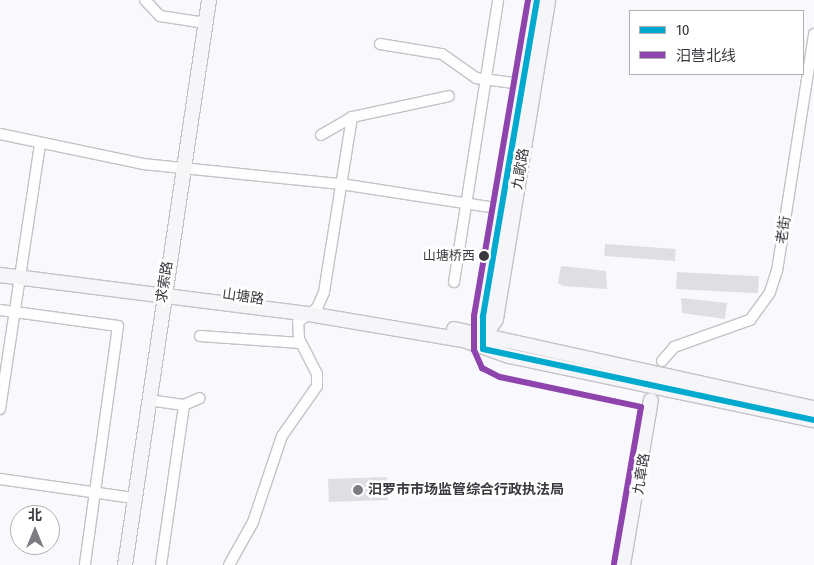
<!DOCTYPE html>
<html>
<head>
<meta charset="utf-8">
<style>
	body { margin:0 }
	#map { position:relative; width:814px; height:565px; overflow:hidden; background:#f9f9fd; font-family:"Fira Sans Condensed","Noto Sans SC",sans-serif }
	div>[style] { position:absolute }
	[style*='--x'] { left:calc(var(--x)*1px); top:calc(var(--y)*1px); width:calc(var(--w)*1px); rotate:calc(var(--a)*1deg) }
	.building>* { inset:0; background:#dfdfe3; transform-origin:0 0 }
	.roads { filter:drop-shadow(1px 0 #c3c3c7) drop-shadow(-1px 0 #c3c3c7) drop-shadow(0 1px #c3c3c7) drop-shadow(0 -1px #c3c3c7) }
	.street>* { height:10px; margin:-5px; padding:0 5px; transform-origin:5px; border-radius:5px; background:#fefeff }
	.secondary>* { height:14px; margin:-7px; padding:0 7px; transform-origin:7px; border-radius:7px; background:#f6f5f8 }
	.bus-1>* { height:6px; margin:-3px; padding:0 3px; transform-origin:3px; border-radius:3px; background:#00a9ce }
	.bus-2>* { height:6px; margin:-3px; padding:0 3px; transform-origin:3px; border-radius:3px; background:#8e44ad }
	.dots>* { width:14px; height:14px; translate:-50% -50%; box-sizing:border-box; border:2px solid #fff; border-radius:50% }
	span { translate:-50% -50%; white-space:nowrap; text-align:center; line-height:1.15; -webkit-text-stroke:5px #fff; paint-order:stroke }
	.bus-label { font-size:13px; color:#3a393f }
	.right { translate:-100% -50%; text-align:right }
	.street-label { font-size:14px; color:#3a393f }
	.poi-label { font-size:14px; color:#3a393f; font-weight:700 }
	.left { translate:0 -50%; text-align:left }
	.legend { position:absolute; left:629px; top:10px; width:175px; height:65px; box-sizing:border-box; background:#fff; border:1px solid #b0b0b2; margin:0; padding:6px 9px; list-style:none; font-size:15px; color:#3a393f }
	.legend li { display:flex; align-items:center; gap:10px; height:25px }
	.legend b { width:25px; border:1px solid #b0b0b2 }
	.north { position:absolute; left:10px; top:505px; width:50px; height:50px; box-sizing:border-box; background:#fff; border:1px solid #b0b0b2; border-radius:50%; rotate:0deg; font-size:14px; font-weight:700; line-height:20px; text-align:center; color:#3a393f }
	.north::after { content:''; display:block; margin:auto; width:18px; height:22px; background:#7d7c82; clip-path:polygon(50% 0,100% 100%,50% 72%,0 100%) }
</style>
</head>
<body>
<div id="map">
	<div class="building">
		<div style="left:605px;top:244px;width:71px;height:12px;rotate:4deg"></div>
		<div style="clip-path:polygon(561px 266px,606px 271px,607px 289px,563px 286px,558px 283px)"></div>
		<div style="left:677px;top:272px;width:82px;height:17px;rotate:3deg"></div>
		<div style="clip-path:polygon(681px 298px,727px 303px,725px 319px,682px 313px)"></div>
		<div style="left:387px;top:477px;width:23px;height:59px;rotate:88deg"></div>
	</div>
	<div class="roads">
		<div class="street">
			<div style="--x:145;--y:0;--w:22;--a:47"></div>
			<div style="--x:160;--y:16;--w:46;--a:8.8"></div>
			<div style="--x:380;--y:44;--w:63;--a:9.2"></div>
			<div style="--x:442;--y:54;--w:42;--a:35.2"></div>
			<div style="--x:476;--y:78;--w:53;--a:7.5"></div>
			<div style="--x:0;--y:134;--w:146;--a:11.8"></div>
			<div style="--x:143;--y:164;--w:199;--a:5.8"></div>
			<div style="--x:341;--y:184;--w:169;--a:8.8"></div>
			<div style="--x:321;--y:135;--w:36;--a:-30"></div>
			<div style="--x:352;--y:117;--w:99;--a:-12.2"></div>
			<div style="--x:454;--y:282;--w:285;--a:-81.1"></div>
			<div style="--x:0;--y:310;--w:119;--a:7.7"></div>
			<div style="--x:118;--y:326;--w:241;--a:97.9"></div>
			<div style="--x:200;--y:336;--w:100;--a:4"></div>
			<div style="--x:662;--y:361;--w:18;--a:-49"></div>
			<div style="--x:674;--y:347;--w:81;--a:-19.6"></div>
			<div style="--x:750;--y:320;--w:34;--a:-54"></div>
			<div style="--x:770;--y:292;--w:22;--a:-72"></div>
			<div style="--x:777;--y:271;--w:240;--a:-81.1"></div>
			<div style="--x:148;--y:400;--w:36;--a:8"></div>
			<div style="--x:184;--y:405;--w:17;--a:-24"></div>
			<div style="--x:0;--y:409;--w:266;--a:-81.4"></div>
			<div style="--x:0;--y:479;--w:135;--a:8.1"></div>
			<div style="--x:161;--y:565;--w:162;--a:-81.8"></div>
			<div style="--x:229;--y:565;--w:49;--a:-60.8"></div>
			<div style="--x:253;--y:522;--w:91;--a:-71.4"></div>
			<div style="--x:282;--y:436;--w:61;--a:-55"></div>
			<div style="--x:317;--y:386;--w:12;--a:-90"></div>
			<div style="--x:317;--y:374;--w:39;--a:-117"></div>
			<div style="--x:299;--y:339;--w:17;--a:-93"></div>
			<div style="--x:298;--y:322;--w:24;--a:-36"></div>
			<div style="--x:317;--y:308;--w:17;--a:-66"></div>
			<div style="--x:324;--y:292;--w:177;--a:-80.9"></div>
		</div>
		<div class="secondary">
			<div style="--x:0;--y:275;--w:311;--a:7.2"></div>
			<div style="--x:309;--y:314;--w:156;--a:9.6"></div>
			<div style="--x:463;--y:340;--w:49;--a:19.2"></div>
			<div style="--x:509;--y:356;--w:312;--a:11.9"></div>
			<div style="--x:454;--y:329;--w:369;--a:12.4"></div>
			<div style="--x:485;--y:335;--w:19;--a:-55"></div>
			<div style="--x:496;--y:319;--w:323;--a:-80.7"></div>
			<div style="--x:484;--y:343;--w:26;--a:-92"></div>
			<div style="--x:483;--y:317;--w:322;--a:-80.3"></div>
			<div style="--x:125;--y:565;--w:571;--a:-81.54"></div>
			<div style="--x:623;--y:565;--w:167;--a:-80.4"></div>
		</div>
	</div>
	<div class="bus-1">
		<div style="--x:537;--y:0;--w:322;--a:99.7"></div>
		<div style="--x:483;--y:317;--w:32;--a:90"></div>
		<div style="--x:483;--y:349;--w:339;--a:12.1"></div>
	</div>
	<div class="bus-2">
		<div style="--x:528;--y:0;--w:321;--a:99.7"></div>
		<div style="--x:474;--y:316;--w:34;--a:90"></div>
		<div style="--x:474;--y:350;--w:20;--a:66"></div>
		<div style="--x:482;--y:368;--w:20;--a:27"></div>
		<div style="--x:500;--y:377;--w:144;--a:12"></div>
		<div style="--x:641;--y:407;--w:159;--a:99.8"></div>
	</div>
	<div class="dots">
		<div style="left:484px;top:256px;background:#3a393f"></div>
		<div style="left:358px;top:490px;background:#7d7c82"></div>
	</div>
	<div class="bus-label">
		<span class="right" style="left:475px;top:256px">山塘桥西</span>
	</div>
	<div class="street-label">
		<span style="left:521px;top:169px;rotate:-80deg">九歌路</span>
		<span style="left:784px;top:230px;rotate:-81deg">老街</span>
		<span style="left:165px;top:282px;rotate:-81deg">求索路</span>
		<span style="left:243px;top:297px;rotate:8deg">山塘路</span>
		<span style="left:642px;top:474px;rotate:-81deg">九章路</span>
	</div>
	<div class="poi-label">
		<span class="left" style="left:368px;top:490px">汨罗市市场监管综合行政执法局</span>
	</div>
	<ul class="legend">
	<li><b style="height:6px;background:#00a9ce"></b>10</li>
	<li><b style="height:6px;background:#8e44ad"></b>汨营北线</li>
	</ul>
	<div class="north">北</div>
</div>
</body>
</html>
